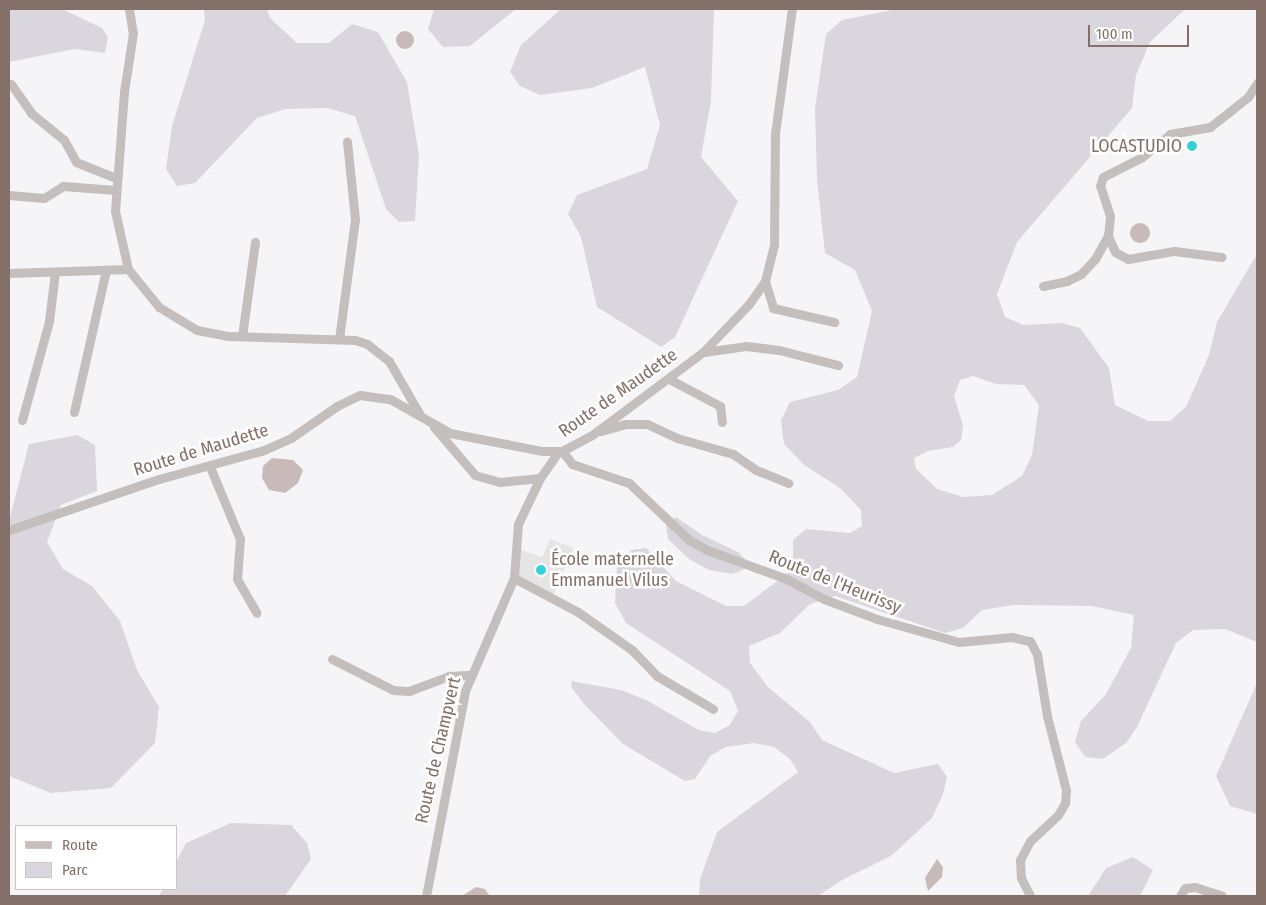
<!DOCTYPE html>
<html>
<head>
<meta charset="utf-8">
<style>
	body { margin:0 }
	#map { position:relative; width:1266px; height:905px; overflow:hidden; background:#f5f5f8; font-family:"Fira Sans Condensed",sans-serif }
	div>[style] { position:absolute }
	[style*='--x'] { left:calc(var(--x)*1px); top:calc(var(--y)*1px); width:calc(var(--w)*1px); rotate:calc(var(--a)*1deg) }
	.built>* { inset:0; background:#e6e5e5 }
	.green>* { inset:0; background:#dad6de }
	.water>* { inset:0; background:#c7bab8 }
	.round { border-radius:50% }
	.minor>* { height:9px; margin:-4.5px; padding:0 4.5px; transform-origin:4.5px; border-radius:4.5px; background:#c4bebc }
	.dots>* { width:14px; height:14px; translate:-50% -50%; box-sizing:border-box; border:2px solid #fff; border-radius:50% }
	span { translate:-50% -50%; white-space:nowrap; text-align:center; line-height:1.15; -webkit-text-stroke:5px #fff; paint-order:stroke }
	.poi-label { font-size:18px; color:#847068 }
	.right { translate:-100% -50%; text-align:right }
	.left { translate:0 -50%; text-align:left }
	.street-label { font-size:18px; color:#847068 }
	.frame { position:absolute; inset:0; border:10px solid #847068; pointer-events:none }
	.legend { position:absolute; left:15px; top:825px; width:162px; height:65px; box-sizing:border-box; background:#fff; border:1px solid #cec6c3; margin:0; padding:6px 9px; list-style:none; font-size:15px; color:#847068 }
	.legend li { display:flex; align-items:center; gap:10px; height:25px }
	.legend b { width:25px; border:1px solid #cec6c3 }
	.scale { position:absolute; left:1088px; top:25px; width:101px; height:22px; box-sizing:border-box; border:2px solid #847068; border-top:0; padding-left:6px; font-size:15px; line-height:18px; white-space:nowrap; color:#847068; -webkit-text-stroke:4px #fff; paint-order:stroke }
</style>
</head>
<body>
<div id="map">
	<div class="built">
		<div style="clip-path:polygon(550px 539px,574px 548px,553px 595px,517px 577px,519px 549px,542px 557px)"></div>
	</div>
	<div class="green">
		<div style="clip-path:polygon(9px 9px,62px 9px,102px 28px,108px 37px,105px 53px,75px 49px,9px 62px)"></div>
		<div style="clip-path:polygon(204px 9px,267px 9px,270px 18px,297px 43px,329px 43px,352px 24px,378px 32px,407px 82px,419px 155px,415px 221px,399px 222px,386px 209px,355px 116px,327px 108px,286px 109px,257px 118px,195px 183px,177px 186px,166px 169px,172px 126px,205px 20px)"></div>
		<div style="clip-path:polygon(434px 9px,516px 9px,470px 46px,443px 47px,428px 29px)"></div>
		<div style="clip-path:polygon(561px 9px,714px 9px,711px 101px,701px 157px,738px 201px,675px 337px,661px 347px,597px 307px,581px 237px,568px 214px,577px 195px,647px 169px,660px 125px,645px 67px,592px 88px,540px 95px,520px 86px,510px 72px,521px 45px)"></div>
		<div style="clip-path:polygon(evenodd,897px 9px,1185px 9px,1150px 42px,1136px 75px,1132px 108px,1017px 242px,997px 294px,1005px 317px,1024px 325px,1062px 323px,1080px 328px,1109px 368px,1115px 405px,1148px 421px,1170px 421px,1186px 407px,1209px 355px,1217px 322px,1257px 254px,1257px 642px,1225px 629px,1193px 630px,1176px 643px,1137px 727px,1126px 743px,1103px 759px,1085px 757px,1075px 742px,1081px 721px,1106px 694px,1131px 648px,1134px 615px,1092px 606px,1014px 605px,982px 610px,963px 628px,945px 633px,835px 596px,810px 604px,780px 633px,749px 646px,750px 663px,768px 687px,810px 722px,822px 740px,894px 773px,938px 764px,947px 777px,943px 794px,932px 818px,891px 856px,842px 880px,818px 896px,699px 896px,700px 879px,717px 832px,798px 772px,790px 759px,774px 747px,754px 743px,726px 747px,710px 756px,695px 779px,685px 781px,623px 744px,584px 704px,572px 688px,571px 681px,621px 690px,646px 700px,699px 730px,715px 733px,730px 725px,738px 711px,730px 691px,626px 623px,615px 603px,617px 567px,631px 550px,646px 548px,676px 581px,726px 606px,744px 606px,793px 569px,793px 540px,806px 529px,850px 533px,862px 526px,861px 510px,840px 488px,804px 465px,784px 444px,781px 420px,790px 402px,838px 390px,857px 377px,872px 311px,855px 270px,825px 253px,817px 180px,815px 108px,826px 34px,842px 20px,897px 9px,973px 376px,996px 384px,1024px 385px,1039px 405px,1032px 455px,1022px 476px,992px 495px,963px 497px,937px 489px,916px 469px,914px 458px,928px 451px,953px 447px,961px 440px,963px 425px,954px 396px,960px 380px,973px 376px)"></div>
		<div style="clip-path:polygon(77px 435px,95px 445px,97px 491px,61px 505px,47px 542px,63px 569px,92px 586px,120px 621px,137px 670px,159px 707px,155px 743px,111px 788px,51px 793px,9px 776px,9px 521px,29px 444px)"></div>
		<div style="clip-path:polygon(676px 517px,702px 535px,738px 552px,747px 561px,743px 570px,732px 574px,709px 570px,689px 559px,668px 539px,666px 524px)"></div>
		<div style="clip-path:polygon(1257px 683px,1257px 814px,1230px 806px,1216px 776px)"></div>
		<div style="clip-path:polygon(231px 823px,291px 825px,307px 843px,311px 859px,285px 896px,159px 896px,163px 889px,176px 889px,176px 862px,186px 843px)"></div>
		<div style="clip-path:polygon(1133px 857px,1153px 870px,1140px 896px,1088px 896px,1106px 868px)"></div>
	</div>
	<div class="water">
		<div class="round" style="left:396px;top:31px;width:18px;height:18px"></div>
		<div class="round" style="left:1130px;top:223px;width:20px;height:20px"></div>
		<div style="clip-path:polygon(272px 458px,293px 460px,303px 470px,298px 483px,285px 493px,269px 490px,262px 478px,263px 466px)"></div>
		<div style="clip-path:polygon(937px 859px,943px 867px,942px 877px,928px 891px,925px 878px)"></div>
		<div style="clip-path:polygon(476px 887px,485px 889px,490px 896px,462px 896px)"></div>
	</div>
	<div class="minor">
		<div style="--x:129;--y:9;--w:24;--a:81"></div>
		<div style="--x:133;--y:33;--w:60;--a:98.7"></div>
		<div style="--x:124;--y:92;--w:119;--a:94.3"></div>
		<div style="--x:115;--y:211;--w:59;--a:77.4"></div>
		<div style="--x:128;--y:269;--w:49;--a:50.8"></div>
		<div style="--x:159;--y:307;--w:44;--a:31.2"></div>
		<div style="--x:197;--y:330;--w:32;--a:11"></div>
		<div style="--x:228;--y:336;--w:127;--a:1.8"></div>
		<div style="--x:355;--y:340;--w:13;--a:18"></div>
		<div style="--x:367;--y:344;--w:28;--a:38"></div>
		<div style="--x:389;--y:361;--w:62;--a:60.1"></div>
		<div style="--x:11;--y:84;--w:35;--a:55"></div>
		<div style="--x:31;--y:113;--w:43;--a:39.3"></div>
		<div style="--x:64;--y:140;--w:25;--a:61"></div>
		<div style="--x:76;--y:162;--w:43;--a:21.8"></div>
		<div style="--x:9;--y:195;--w:35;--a:5"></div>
		<div style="--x:44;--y:198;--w:22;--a:-32"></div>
		<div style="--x:63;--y:186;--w:53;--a:4.3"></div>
		<div style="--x:1108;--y:236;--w:17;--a:66"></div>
		<div style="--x:1115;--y:252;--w:15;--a:28"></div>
		<div style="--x:1128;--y:259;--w:47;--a:-9.9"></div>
		<div style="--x:1174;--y:251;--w:48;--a:7.1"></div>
		<div style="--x:9;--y:273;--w:119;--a:-1.9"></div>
		<div style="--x:765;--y:281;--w:28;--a:73"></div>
		<div style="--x:773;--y:308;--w:63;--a:12.9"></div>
		<div style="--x:1043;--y:286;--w:25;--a:-12"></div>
		<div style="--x:1067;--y:281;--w:16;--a:-27"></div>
		<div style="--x:1081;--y:274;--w:21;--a:-47"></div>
		<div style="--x:1095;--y:259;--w:26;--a:-61"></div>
		<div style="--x:1108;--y:236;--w:20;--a:-84"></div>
		<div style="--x:1110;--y:216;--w:32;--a:-108"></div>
		<div style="--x:1100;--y:186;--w:9;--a:-72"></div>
		<div style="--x:1103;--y:177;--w:44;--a:-27.1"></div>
		<div style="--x:1142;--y:157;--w:36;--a:-39"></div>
		<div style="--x:1170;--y:134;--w:41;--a:-9.9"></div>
		<div style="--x:1210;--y:127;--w:48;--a:-38.3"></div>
		<div style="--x:1248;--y:97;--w:17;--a:-57"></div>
		<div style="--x:242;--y:336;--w:95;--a:-82.1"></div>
		<div style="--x:339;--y:339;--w:121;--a:-82.4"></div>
		<div style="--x:355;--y:219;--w:78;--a:-95.9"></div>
		<div style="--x:704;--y:352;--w:42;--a:-8.1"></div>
		<div style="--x:746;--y:346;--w:33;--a:7"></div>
		<div style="--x:779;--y:350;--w:61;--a:14.3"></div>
		<div style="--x:669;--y:379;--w:58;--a:27.9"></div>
		<div style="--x:720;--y:406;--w:16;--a:83"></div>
		<div style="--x:74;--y:412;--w:146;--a:-77.3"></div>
		<div style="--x:22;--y:420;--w:103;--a:-74.7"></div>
		<div style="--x:49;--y:321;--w:49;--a:-83"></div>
		<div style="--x:434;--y:427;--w:63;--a:49.5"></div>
		<div style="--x:475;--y:475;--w:26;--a:16"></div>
		<div style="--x:500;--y:482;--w:40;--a:-5.7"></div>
		<div style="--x:601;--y:431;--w:25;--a:-16"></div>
		<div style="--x:625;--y:424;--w:22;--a:0"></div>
		<div style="--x:647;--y:424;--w:33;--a:25"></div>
		<div style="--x:677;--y:438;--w:58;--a:15.9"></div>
		<div style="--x:733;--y:454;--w:28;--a:35"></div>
		<div style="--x:756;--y:470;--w:35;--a:22"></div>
		<div style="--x:562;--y:451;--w:16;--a:52"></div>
		<div style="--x:572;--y:464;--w:60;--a:18.4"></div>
		<div style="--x:629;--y:483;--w:83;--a:43.5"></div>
		<div style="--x:689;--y:540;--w:21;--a:29"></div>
		<div style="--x:707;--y:550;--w:85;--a:19.9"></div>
		<div style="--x:787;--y:579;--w:42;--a:28.4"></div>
		<div style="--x:824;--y:599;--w:57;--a:20.7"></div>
		<div style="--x:877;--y:619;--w:85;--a:15.7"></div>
		<div style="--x:959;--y:642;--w:53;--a:-5.4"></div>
		<div style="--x:1012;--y:637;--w:18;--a:13"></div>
		<div style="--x:1030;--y:641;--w:15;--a:62"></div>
		<div style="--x:1037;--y:654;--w:63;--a:80.8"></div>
		<div style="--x:1047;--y:716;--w:76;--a:75.6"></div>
		<div style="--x:1066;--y:790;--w:13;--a:94"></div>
		<div style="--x:1065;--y:803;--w:14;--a:120"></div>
		<div style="--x:1058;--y:815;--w:38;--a:137"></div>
		<div style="--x:1030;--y:841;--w:21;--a:118"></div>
		<div style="--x:1020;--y:860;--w:18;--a:87"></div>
		<div style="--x:1021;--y:878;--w:20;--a:63"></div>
		<div style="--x:210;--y:467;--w:78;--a:67.4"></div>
		<div style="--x:240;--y:539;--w:40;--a:94.3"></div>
		<div style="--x:237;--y:579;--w:39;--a:60"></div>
		<div style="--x:9;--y:530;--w:158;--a:-18.8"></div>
		<div style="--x:159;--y:479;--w:109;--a:-15.4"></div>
		<div style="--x:264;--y:450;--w:30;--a:-24"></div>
		<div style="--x:291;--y:438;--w:56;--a:-34.8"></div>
		<div style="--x:337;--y:406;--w:25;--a:-26"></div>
		<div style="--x:360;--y:395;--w:30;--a:8"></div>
		<div style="--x:390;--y:399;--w:69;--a:29.5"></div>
		<div style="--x:450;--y:433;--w:94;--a:11.1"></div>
		<div style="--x:542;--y:451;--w:20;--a:0"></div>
		<div style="--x:562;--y:451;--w:34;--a:-28"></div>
		<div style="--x:592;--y:435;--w:139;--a:-36.8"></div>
		<div style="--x:703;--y:352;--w:66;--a:-46.2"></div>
		<div style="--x:749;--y:304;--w:28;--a:-55"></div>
		<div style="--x:765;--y:281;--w:37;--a:-76"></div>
		<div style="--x:774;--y:245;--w:111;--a:-89.5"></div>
		<div style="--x:775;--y:134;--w:126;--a:-82.3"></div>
		<div style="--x:514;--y:578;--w:72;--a:28"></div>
		<div style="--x:578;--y:612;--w:66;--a:35.1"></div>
		<div style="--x:632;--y:650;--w:36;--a:46"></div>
		<div style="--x:657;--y:676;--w:65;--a:30.5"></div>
		<div style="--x:332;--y:659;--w:68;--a:26.9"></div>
		<div style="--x:393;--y:690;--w:16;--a:4"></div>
		<div style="--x:409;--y:691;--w:43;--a:-20.6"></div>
		<div style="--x:449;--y:676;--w:22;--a:-3"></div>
		<div style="--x:426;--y:896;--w:209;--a:-79.2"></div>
		<div style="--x:465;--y:691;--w:123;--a:-66.6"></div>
		<div style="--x:514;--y:578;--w:54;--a:-85.8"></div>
		<div style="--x:518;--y:524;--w:51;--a:-64.4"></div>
		<div style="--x:540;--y:478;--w:33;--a:-55"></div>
		<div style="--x:1180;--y:896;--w:9;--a:-58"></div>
		<div style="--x:1185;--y:888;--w:10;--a:-6"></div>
		<div style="--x:1195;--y:887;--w:28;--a:18"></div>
	</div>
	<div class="dots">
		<div style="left:1192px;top:146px;background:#33d2da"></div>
		<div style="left:541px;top:570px;background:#33d2da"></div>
	</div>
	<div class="poi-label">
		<span class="right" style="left:1182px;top:146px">LOCASTUDIO</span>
		<span class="left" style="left:551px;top:570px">École maternelle<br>Emmanuel Vilus</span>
	</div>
	<div class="street-label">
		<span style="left:618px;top:393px;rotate:-35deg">Route de Maudette</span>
		<span style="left:201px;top:450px;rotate:-17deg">Route de Maudette</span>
		<span style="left:835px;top:582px;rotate:22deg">Route de l'Heurissy</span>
		<span style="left:438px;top:750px;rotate:-77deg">Route de Champvert</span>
	</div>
	<div class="frame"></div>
	<ul class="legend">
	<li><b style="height:6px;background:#c4bebc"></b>Route</li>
	<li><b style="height:14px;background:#dad6de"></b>Parc</li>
	</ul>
	<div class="scale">100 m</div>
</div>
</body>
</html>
